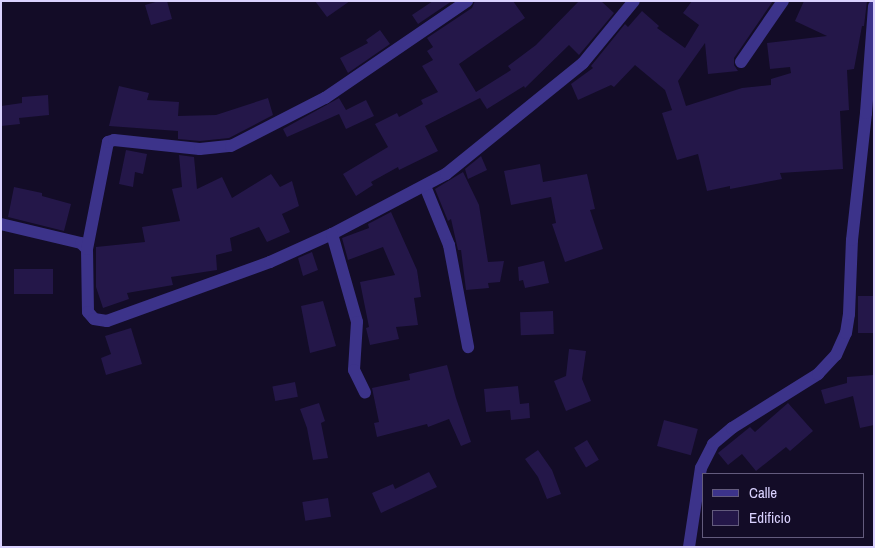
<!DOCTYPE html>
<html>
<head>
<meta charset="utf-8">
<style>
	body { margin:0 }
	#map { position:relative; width:875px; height:548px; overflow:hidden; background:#130c27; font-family:"Archivo Narrow",sans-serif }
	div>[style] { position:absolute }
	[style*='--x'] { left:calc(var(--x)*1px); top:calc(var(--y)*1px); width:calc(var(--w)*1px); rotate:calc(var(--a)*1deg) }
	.building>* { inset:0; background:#241749; transform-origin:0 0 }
	.street>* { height:12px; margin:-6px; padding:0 6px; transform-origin:6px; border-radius:6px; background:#3c338a }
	span { translate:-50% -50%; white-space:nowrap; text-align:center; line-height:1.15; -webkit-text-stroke:4px #130c27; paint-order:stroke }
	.frame { position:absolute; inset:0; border:2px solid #dad2ff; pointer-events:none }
	.legend { position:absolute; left:702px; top:473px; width:162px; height:65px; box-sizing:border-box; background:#130c27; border:1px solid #635b7d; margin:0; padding:6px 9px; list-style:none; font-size:15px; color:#dad2ff }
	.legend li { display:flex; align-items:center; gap:10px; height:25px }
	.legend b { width:25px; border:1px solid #635b7d }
</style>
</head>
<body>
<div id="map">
	<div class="building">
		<div style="clip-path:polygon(159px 1px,167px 1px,172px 19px,151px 25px,145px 5px)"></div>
		<div style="clip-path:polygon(315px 1px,350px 1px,327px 17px)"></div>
		<div style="clip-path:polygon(433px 1px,452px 1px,418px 24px,412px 15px)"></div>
		<div style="clip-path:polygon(475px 1px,513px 1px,525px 18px,459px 64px,476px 92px,511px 70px,508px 66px,536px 45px,579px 1px,601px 1px,614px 13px,579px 55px,569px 45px,525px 88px,524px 86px,487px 109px,480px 98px,425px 126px,438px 151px,399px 170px,398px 167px,371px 182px,373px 185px,356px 196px,343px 174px,388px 147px,375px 124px,397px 113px,399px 117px,423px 104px,421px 100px,438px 92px,422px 66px,433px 60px,427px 51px,433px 47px,427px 38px,472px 8px)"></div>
		<div style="clip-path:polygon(692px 1px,773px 1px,734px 58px,734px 65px,738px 71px,708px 74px,705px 43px,678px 81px,686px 106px,742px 88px,771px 85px,771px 79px,791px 73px,790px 67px,770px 69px,767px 43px,827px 36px,795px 21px,804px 1px,867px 1px,864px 26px,862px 26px,854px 69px,847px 70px,849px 110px,840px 111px,843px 169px,780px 173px,782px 179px,730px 189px,730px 186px,707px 191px,698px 154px,677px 160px,662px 113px,672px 110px,665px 90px,635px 65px,614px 87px,611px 85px,578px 100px,571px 84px,593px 68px,591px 66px,625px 24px,628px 27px,642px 11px,659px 26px,657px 28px,685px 48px,699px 25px,683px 13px)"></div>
		<div style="clip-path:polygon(380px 30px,390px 44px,348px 73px,340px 58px,368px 43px,366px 40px)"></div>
		<div style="clip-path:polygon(119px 86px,149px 93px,147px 100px,179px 102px,178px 116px,216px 115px,268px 98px,273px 115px,229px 138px,200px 141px,178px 139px,178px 131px,109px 126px)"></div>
		<div style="clip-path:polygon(48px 95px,49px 115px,19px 118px,20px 124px,1px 126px,1px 106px,22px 103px,22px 97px)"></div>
		<div style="clip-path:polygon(339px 98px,346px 110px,366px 100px,374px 116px,346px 129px,339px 114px,287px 137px,283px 129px)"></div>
		<div style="clip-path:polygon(126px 150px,147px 154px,143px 174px,135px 172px,133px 187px,119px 184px)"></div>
		<div style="clip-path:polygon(179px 155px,194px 157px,197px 189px,222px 177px,232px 198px,271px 174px,280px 187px,292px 181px,299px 206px,282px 214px,290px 232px,267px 242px,259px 227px,230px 238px,232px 251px,216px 255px,217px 270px,171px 277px,173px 285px,127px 293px,129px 299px,103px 308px,96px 287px,96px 247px,145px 242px,142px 227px,180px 221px,172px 189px,182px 187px)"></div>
		<div style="clip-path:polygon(481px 156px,487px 170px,468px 179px,465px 169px)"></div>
		<div style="clip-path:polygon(540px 164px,543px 182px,587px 174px,595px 209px,590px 210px,603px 249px,565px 262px,552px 224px,556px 223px,551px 197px,511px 205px,504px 171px)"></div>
		<div style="clip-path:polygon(463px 172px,479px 205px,488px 262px,504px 261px,500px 282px,488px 283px,489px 288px,466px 290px,461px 250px,458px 250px,451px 219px,448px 221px,435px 189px)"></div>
		<div style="clip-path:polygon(14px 187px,42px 193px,42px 196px,71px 204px,64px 231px,8px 217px)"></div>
		<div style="clip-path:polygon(391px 212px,417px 270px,421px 297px,414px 298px,418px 325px,396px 327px,399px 339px,370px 345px,366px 328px,369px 327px,360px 282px,395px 275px,383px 247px,348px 260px,342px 238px,369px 228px,368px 224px)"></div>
		<div style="clip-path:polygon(312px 252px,318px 270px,303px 276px,298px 258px)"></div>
		<div style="clip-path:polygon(544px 261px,549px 283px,525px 288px,523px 280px,519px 281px,518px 267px)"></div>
		<div style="left:14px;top:269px;width:39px;height:25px"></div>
		<div style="left:874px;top:296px;width:37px;height:16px;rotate:90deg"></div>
		<div style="clip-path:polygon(323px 301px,336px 346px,310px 353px,301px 306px)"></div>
		<div style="left:553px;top:311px;width:23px;height:33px;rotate:88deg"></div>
		<div style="clip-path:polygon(131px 328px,142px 364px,106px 375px,101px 358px,111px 354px,105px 336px)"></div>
		<div style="clip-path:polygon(569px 349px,586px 351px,582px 379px,591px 401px,566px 411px,554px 381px,566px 376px)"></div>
		<div style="clip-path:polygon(447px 365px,456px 398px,471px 442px,461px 446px,449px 419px,428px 427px,427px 424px,377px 437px,374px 423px,379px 422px,372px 388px,410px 380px,409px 374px)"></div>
		<div style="clip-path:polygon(874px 375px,874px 425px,860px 428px,853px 396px,825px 404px,821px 390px,847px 383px,847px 377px)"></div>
		<div style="left:295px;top:382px;width:15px;height:23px;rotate:79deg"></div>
		<div style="clip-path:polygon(518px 386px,520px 404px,529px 403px,530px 418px,511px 420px,510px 410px,486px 412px,484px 389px)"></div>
		<div style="clip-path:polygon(319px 403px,325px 421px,321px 423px,328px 458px,313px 460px,307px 428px,300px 409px)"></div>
		<div style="clip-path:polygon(788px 403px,813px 431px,790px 451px,786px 447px,756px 471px,742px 454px,728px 465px,718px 453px,750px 427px,755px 432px)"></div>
		<div style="left:664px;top:420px;width:35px;height:27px;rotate:15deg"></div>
		<div style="left:587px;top:440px;width:23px;height:15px;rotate:59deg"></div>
		<div style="clip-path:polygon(538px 450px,552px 470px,561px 494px,547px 499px,538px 477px,525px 459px)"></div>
		<div style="clip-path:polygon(429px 472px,437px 487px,381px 513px,372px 493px,393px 484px,395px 489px)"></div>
		<div style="left:328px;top:498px;width:19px;height:26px;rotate:81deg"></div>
	</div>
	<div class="street">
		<div style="--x:741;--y:62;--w:74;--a:-55.5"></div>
		<div style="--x:425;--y:186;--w:64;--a:67.9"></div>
		<div style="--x:449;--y:245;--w:104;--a:79.4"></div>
		<div style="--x:1;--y:224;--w:82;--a:13.4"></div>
		<div style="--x:81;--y:243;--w:8;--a:45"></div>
		<div style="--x:87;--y:249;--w:63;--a:89.1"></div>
		<div style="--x:88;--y:312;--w:9;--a:49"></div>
		<div style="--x:94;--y:319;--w:13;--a:9"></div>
		<div style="--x:107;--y:321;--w:173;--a:-19.9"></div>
		<div style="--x:270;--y:262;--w:68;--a:-24.3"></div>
		<div style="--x:332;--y:234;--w:129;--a:-27.8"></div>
		<div style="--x:446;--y:174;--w:176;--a:-39"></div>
		<div style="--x:583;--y:63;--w:80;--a:-50.6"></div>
		<div style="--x:332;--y:234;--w:91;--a:74.1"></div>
		<div style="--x:357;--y:322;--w:48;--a:93.6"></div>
		<div style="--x:354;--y:370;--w:25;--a:64"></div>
		<div style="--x:87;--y:249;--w:109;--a:-78.9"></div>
		<div style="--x:108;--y:142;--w:6;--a:-18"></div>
		<div style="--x:114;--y:140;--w:86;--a:6"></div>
		<div style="--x:200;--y:149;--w:31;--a:-6"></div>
		<div style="--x:231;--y:146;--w:106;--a:-27.1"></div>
		<div style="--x:325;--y:98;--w:172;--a:-34.3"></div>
		<div style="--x:689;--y:547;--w:80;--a:-81.4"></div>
		<div style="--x:701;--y:468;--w:27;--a:-63"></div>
		<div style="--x:713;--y:444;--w:25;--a:-40"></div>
		<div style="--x:732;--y:428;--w:102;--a:-32.1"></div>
		<div style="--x:818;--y:374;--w:26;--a:-47"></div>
		<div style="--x:836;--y:355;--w:24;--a:-66"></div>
		<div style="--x:846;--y:333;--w:19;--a:-81"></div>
		<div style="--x:849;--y:314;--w:74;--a:-87.7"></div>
		<div style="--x:852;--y:240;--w:128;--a:-83.7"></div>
		<div style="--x:866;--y:113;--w:107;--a:-85.7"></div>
	</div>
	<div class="frame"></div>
	<ul class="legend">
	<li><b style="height:6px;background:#3c338a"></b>Calle</li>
	<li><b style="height:14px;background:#241749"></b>Edificio</li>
	</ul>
</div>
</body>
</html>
